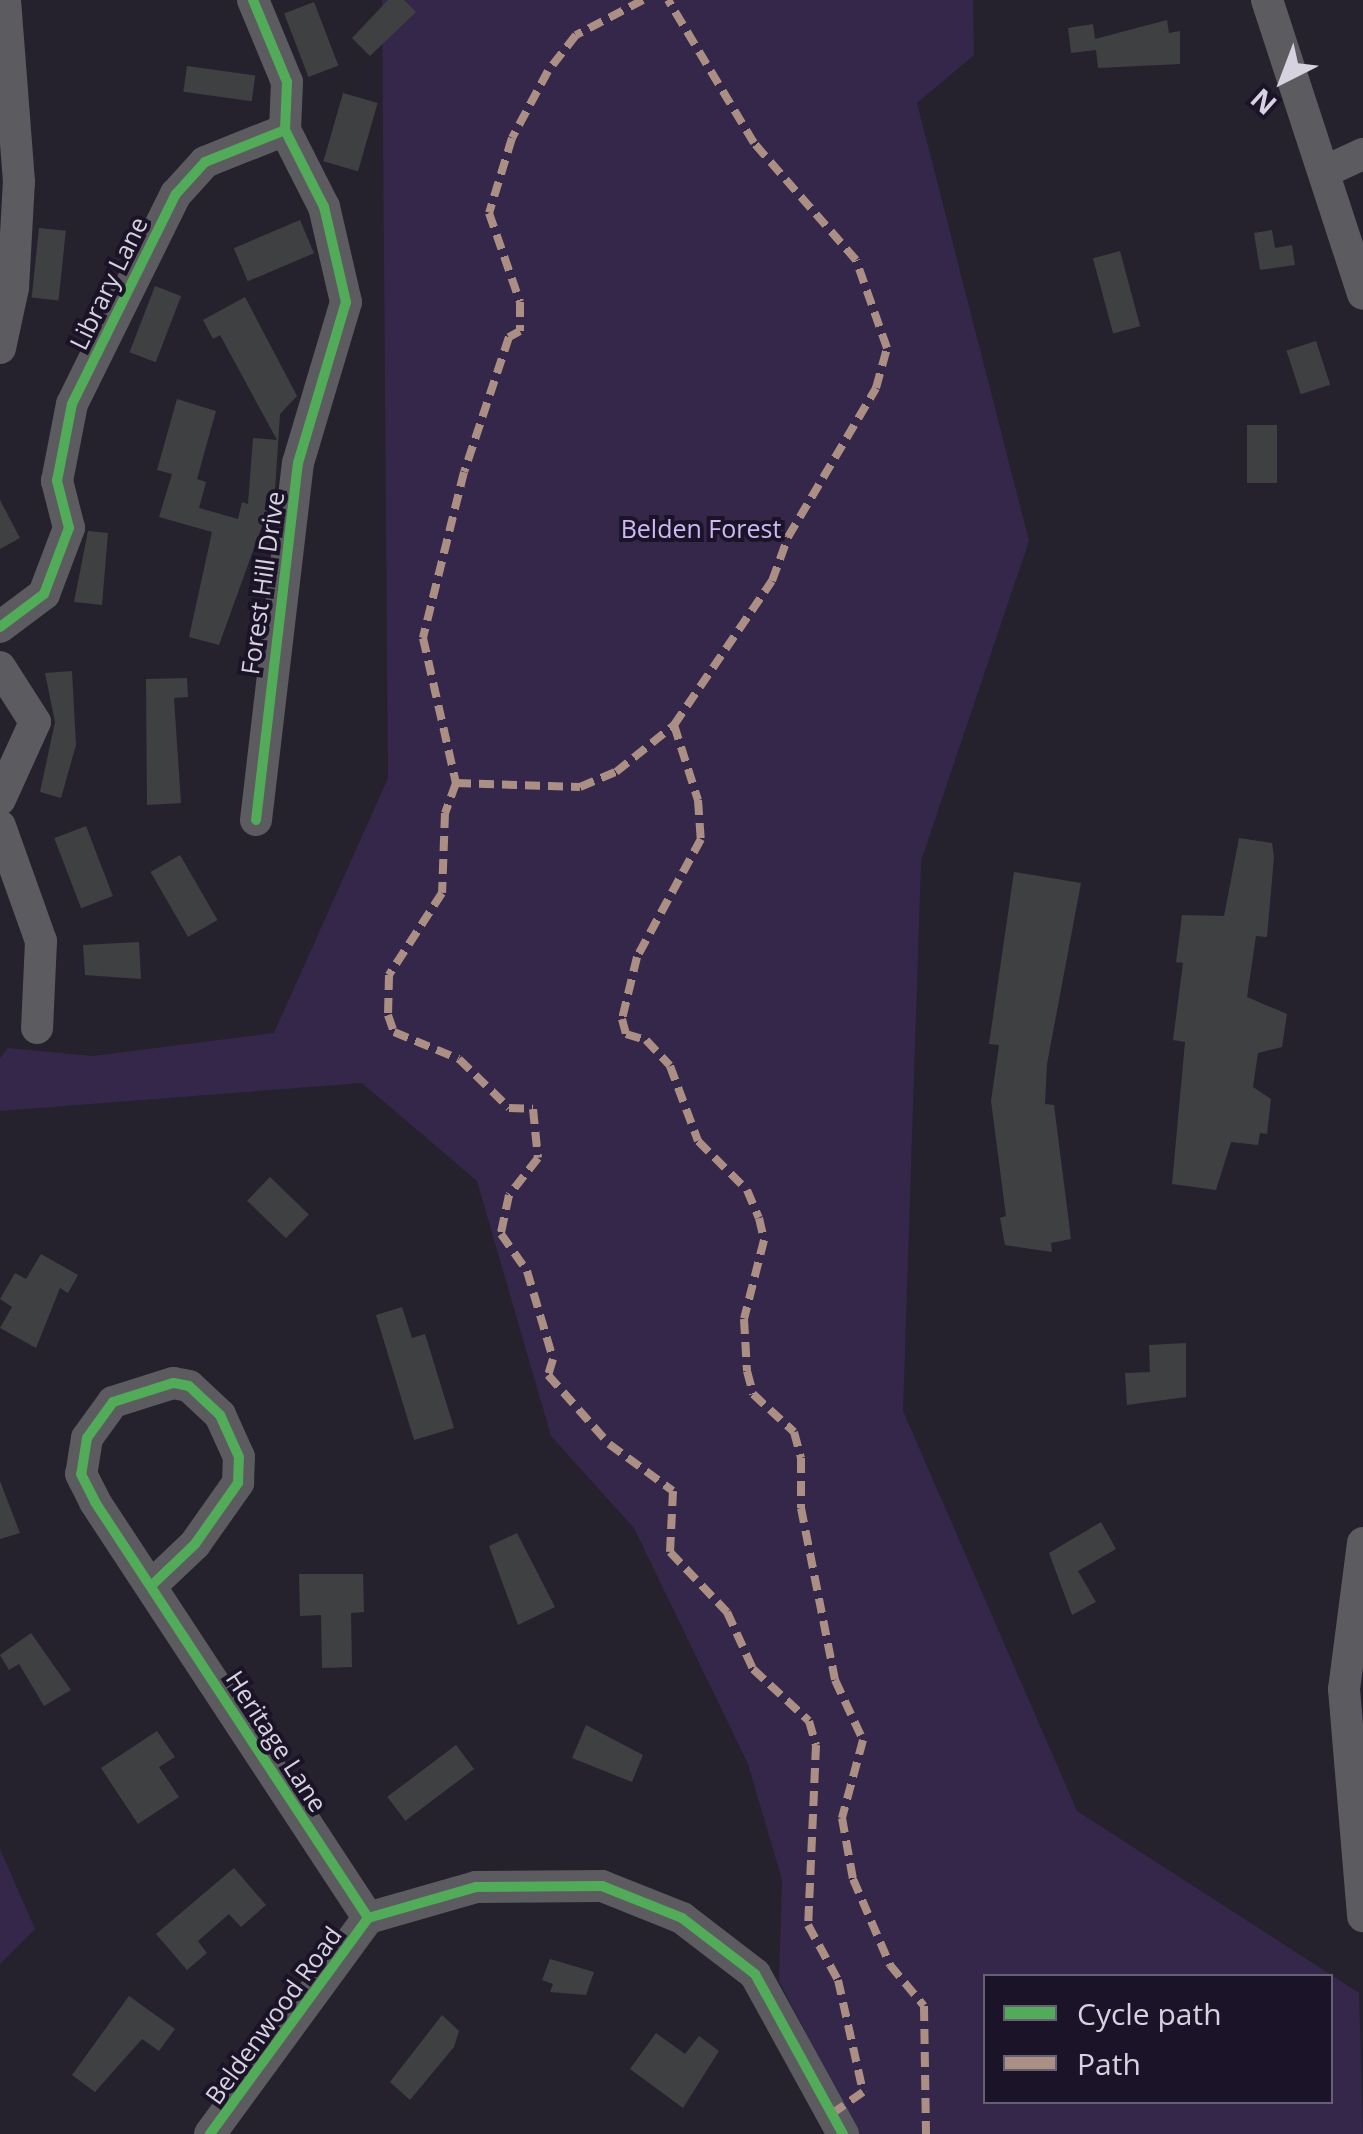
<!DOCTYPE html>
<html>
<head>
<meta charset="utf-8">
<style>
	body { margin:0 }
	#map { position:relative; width:1363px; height:2134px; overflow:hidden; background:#25222d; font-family:"Open Sans",sans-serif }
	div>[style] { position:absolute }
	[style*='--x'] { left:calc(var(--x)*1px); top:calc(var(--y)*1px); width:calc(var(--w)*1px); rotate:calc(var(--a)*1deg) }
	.green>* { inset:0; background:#34274a }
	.building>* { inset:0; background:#3f4042; transform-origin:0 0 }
	.minor>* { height:32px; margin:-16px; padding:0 16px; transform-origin:16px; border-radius:16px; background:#5c5b60 }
	.quiet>* { height:8px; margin-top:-4px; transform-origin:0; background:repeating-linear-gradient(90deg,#ac8f84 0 15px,transparent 0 23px) }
	.cycleway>* { height:10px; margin:-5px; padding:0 5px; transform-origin:5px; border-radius:5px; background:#51ab58 }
	span { translate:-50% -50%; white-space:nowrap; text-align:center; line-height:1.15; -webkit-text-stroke:8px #1b1428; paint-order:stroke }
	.street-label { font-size:25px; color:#d6d2e0 }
	.park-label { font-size:25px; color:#ccb9f5 }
	.legend { position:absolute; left:983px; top:1974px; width:350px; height:130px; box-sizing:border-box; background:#1b1428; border:2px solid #666072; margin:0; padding:12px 18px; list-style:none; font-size:30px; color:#d6d2e0 }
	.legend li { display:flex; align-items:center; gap:20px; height:50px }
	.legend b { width:50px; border:2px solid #666072 }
	.north { position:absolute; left:1233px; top:30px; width:100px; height:100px; -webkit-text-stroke:8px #1b1428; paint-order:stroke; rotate:222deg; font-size:28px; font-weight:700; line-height:40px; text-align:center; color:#d6d2e0 }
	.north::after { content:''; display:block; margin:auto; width:35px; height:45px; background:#d6d2e0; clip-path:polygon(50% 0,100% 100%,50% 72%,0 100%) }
</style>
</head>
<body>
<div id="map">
	<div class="green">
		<div style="clip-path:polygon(evenodd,382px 0,973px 0,974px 55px,917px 103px,1029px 541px,921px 861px,903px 1411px,1077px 1811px,1359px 1993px,1363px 2134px,858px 2134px,779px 1981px,782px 1880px,748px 1764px,634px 1528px,551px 1436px,477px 1181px,362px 1083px,0 1111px,0 1058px,8px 1048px,93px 1056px,274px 1033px,388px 778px,382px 0,986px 1976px,1330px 1976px,1330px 2102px,986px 2102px,986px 1976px)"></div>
		<div style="clip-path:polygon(0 1849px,35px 1929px,0 1964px)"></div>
	</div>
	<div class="building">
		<div style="clip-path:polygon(388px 0,404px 0,416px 12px,370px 56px,352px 38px)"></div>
		<div style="left:314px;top:2px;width:68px;height:32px;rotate:69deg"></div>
		<div style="clip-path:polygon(1167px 20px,1169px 33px,1180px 31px,1180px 64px,1098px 68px,1096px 50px,1071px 53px,1068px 28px,1093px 24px,1095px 39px)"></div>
		<div style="left:187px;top:66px;width:69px;height:26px;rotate:8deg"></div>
		<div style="left:343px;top:93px;width:36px;height:71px;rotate:16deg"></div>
		<div style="left:300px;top:220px;width:36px;height:72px;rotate:67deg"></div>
		<div style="left:39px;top:228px;width:27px;height:70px;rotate:6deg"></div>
		<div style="clip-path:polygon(1272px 230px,1275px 248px,1292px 245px,1295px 265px,1260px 270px,1254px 233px)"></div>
		<div style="left:1120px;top:251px;width:78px;height:28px;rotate:75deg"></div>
		<div style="left:155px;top:286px;width:28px;height:71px;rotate:21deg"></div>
		<div style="clip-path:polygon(245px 297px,297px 396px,280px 414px,275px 490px,219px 645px,189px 637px,212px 532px,159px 517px,172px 474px,157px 470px,177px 399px,216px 411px,197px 479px,206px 482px,199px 508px,238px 519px,242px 502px,248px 504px,253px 438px,277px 440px,220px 335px,213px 339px,203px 320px)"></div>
		<div style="left:1316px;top:341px;width:46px;height:31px;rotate:72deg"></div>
		<div style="left:1247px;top:425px;width:30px;height:58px"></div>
		<div style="clip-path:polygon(0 500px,20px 538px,0 549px)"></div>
		<div style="clip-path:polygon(88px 531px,108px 533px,102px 605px,74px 602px)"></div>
		<div style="clip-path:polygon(72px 671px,76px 745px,61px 798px,40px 792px,55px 722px,45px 673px)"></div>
		<div style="clip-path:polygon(187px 678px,188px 697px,174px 698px,181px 803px,147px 805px,146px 679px)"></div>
		<div style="left:86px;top:826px;width:75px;height:34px;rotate:69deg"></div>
		<div style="clip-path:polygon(1239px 838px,1272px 843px,1274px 857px,1267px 937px,1256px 936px,1247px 997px,1287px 1014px,1282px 1047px,1258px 1053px,1253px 1087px,1271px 1099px,1267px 1134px,1260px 1133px,1258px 1145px,1231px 1142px,1216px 1190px,1172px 1184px,1185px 1042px,1173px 1040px,1183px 963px,1176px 962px,1182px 915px,1224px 916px)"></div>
		<div style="left:180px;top:855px;width:75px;height:34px;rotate:60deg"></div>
		<div style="clip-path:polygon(1014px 872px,1081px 883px,1047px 1064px,1045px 1104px,1054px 1105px,1071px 1239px,1051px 1243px,1052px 1252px,1005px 1245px,1000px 1218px,1006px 1216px,991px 1101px,999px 1045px,989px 1044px)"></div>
		<div style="clip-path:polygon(139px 942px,141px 979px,85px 975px,83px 945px)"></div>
		<div style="left:270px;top:1177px;width:54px;height:33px;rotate:44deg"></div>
		<div style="clip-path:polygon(41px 1254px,78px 1275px,68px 1293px,60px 1288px,36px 1348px,0 1328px,12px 1307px,0 1299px,15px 1273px,26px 1279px)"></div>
		<div style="clip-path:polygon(402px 1307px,412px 1338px,425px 1334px,454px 1428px,414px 1440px,376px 1315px)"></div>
		<div style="clip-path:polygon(1186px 1343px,1186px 1397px,1127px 1405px,1125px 1373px,1150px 1372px,1149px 1345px)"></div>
		<div style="clip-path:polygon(0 1481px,20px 1533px,0 1539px)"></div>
		<div style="clip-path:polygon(1101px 1522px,1116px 1549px,1078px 1571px,1096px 1602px,1072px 1615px,1049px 1553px)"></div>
		<div style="clip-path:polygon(517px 1533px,555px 1607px,518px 1625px,489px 1546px)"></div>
		<div style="clip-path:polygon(299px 1574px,363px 1574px,364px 1612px,351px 1613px,352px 1667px,322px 1668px,321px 1615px,300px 1616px)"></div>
		<div style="clip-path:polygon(31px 1633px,71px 1690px,44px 1706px,19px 1664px,9px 1670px,0 1655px)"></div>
		<div style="clip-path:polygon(586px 1725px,643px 1755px,632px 1782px,572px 1758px)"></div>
		<div style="clip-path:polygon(157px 1731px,175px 1757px,159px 1767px,179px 1797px,138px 1824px,101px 1768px)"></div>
		<div style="left:456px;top:1745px;width:30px;height:86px;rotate:53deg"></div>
		<div style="clip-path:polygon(234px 1868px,266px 1905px,241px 1927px,229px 1914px,198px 1941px,207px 1953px,187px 1970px,156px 1934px)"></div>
		<div style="clip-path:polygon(550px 1959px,594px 1972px,586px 1995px,550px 1992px,553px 1984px,542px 1980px)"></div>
		<div style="clip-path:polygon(129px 1996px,175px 2029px,159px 2051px,142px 2039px,95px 2092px,72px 2075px)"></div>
		<div style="clip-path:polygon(442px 2015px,459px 2031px,454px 2047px,410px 2100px,390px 2082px)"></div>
		<div style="clip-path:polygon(656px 2033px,685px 2054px,699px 2036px,719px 2051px,683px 2108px,630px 2069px)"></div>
	</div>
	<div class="minor">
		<div style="--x:1267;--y:0;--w:309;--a:71.9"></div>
		<div style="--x:1326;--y:171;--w:41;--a:-24.7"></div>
		<div style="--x:0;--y:348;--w:61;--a:-77.8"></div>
		<div style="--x:13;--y:288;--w:106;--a:-86.8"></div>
		<div style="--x:19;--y:182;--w:183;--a:-94.4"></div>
		<div style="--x:0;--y:627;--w:55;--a:-36.9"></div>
		<div style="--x:44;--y:594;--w:71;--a:-69.3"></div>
		<div style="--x:69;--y:528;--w:49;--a:-104.3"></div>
		<div style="--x:57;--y:481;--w:78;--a:-79"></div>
		<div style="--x:72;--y:404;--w:234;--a:-63.7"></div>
		<div style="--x:176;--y:194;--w:43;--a:-47.8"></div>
		<div style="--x:205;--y:162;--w:86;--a:-21.8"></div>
		<div style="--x:285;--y:130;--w:48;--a:-87.6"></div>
		<div style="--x:287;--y:82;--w:89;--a:-112.5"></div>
		<div style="--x:0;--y:667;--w:65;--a:57.5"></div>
		<div style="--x:35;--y:722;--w:85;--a:114.4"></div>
		<div style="--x:256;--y:820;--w:359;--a:-83.3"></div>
		<div style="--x:298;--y:463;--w:168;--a:-73.4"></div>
		<div style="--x:346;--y:302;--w:98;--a:-103"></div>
		<div style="--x:324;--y:207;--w:86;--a:-116.9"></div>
		<div style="--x:0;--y:826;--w:122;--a:70.4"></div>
		<div style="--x:41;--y:941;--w:87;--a:92.6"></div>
		<div style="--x:1363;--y:1543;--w:147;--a:97.4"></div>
		<div style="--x:1344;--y:1689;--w:228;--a:85.2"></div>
		<div style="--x:152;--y:1585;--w:59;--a:-43.6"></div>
		<div style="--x:195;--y:1544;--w:75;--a:-54.8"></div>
		<div style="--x:238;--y:1483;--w:26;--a:-88"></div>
		<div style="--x:239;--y:1457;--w:46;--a:-114.3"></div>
		<div style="--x:220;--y:1415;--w:42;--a:-136.9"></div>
		<div style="--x:189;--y:1386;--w:16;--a:-169"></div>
		<div style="--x:173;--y:1383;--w:63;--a:162.4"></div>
		<div style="--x:113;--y:1402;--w:44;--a:125.8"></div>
		<div style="--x:87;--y:1438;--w:36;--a:99"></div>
		<div style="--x:81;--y:1474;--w:31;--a:63"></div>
		<div style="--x:95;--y:1502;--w:498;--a:56.7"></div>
		<div style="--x:210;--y:2134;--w:268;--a:-53.8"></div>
		<div style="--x:368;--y:1918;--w:112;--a:-16"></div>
		<div style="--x:476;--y:1887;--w:126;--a:-0.5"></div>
		<div style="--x:602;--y:1886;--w:86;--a:21.8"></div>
		<div style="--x:682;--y:1918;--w:92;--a:37.5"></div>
		<div style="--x:755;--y:1974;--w:183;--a:61.2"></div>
	</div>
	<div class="quiet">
		<div style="--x:643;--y:0;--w:76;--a:152.4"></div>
		<div style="--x:576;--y:35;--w:46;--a:127.9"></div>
		<div style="--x:548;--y:71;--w:76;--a:118.2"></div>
		<div style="--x:512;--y:138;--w:78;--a:107"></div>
		<div style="--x:489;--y:213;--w:94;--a:70.8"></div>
		<div style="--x:520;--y:302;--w:29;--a:90"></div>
		<div style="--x:520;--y:331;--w:13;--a:151"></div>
		<div style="--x:509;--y:337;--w:142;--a:108.4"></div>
		<div style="--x:464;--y:472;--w:171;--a:103.9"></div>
		<div style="--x:423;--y:638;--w:149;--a:77.2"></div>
		<div style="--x:456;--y:783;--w:32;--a:110"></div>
		<div style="--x:445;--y:813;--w:80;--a:92.1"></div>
		<div style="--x:442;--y:893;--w:98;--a:122.9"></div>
		<div style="--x:389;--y:975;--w:40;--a:91.4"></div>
		<div style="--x:388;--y:1015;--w:18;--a:71"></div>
		<div style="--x:394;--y:1032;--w:70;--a:22.6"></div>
		<div style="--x:459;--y:1059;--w:70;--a:44.4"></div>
		<div style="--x:509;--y:1108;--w:24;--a:2"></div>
		<div style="--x:533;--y:1109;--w:49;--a:84.2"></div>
		<div style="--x:538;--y:1158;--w:47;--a:128.1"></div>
		<div style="--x:509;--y:1195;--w:40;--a:102"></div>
		<div style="--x:501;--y:1234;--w:45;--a:54.9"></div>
		<div style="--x:527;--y:1271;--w:92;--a:73.5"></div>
		<div style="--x:553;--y:1359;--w:17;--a:107"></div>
		<div style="--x:548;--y:1375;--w:92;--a:48.5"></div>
		<div style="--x:609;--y:1444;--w:79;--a:36.3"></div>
		<div style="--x:673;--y:1491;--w:61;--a:92.8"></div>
		<div style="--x:670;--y:1552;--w:83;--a:46.5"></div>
		<div style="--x:727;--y:1612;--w:63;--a:65.5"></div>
		<div style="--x:753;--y:1669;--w:76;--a:42.9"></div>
		<div style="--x:809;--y:1721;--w:25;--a:74"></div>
		<div style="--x:816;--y:1745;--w:180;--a:92.5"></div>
		<div style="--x:808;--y:1925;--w:63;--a:61.4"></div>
		<div style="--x:838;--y:1980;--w:115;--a:77.4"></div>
		<div style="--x:863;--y:2092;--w:38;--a:145"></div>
		<div style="--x:674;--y:725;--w:79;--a:72.3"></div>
		<div style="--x:698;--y:800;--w:39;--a:86"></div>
		<div style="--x:701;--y:839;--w:134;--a:118.5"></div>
		<div style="--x:637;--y:957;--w:64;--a:103.6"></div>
		<div style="--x:622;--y:1019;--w:16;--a:75"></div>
		<div style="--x:626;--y:1034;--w:21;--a:17"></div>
		<div style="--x:646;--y:1040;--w:35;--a:47"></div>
		<div style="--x:670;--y:1066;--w:80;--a:69.5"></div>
		<div style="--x:698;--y:1141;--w:69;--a:45"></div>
		<div style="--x:747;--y:1190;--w:30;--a:67"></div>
		<div style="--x:759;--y:1218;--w:23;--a:77"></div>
		<div style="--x:764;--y:1240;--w:81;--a:104.2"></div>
		<div style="--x:744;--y:1319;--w:52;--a:86.7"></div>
		<div style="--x:747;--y:1371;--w:24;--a:75"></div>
		<div style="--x:753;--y:1394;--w:56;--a:42.8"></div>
		<div style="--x:794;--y:1432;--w:27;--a:75"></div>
		<div style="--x:801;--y:1458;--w:50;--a:90"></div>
		<div style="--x:801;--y:1508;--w:175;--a:78.8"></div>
		<div style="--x:835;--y:1680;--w:66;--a:65"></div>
		<div style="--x:863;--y:1740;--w:81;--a:105.1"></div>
		<div style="--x:842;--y:1818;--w:62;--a:79.8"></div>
		<div style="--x:853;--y:1879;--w:94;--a:66.7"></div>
		<div style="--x:890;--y:1965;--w:53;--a:50.3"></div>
		<div style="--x:924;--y:2006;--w:128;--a:89.1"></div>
		<div style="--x:456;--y:783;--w:124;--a:1.8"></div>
		<div style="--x:580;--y:787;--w:39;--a:-23"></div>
		<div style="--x:616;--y:772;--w:75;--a:-39"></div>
		<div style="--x:674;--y:725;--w:174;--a:-55.8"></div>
		<div style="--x:772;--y:581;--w:47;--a:-70"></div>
		<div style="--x:788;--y:537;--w:173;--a:-59.4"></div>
		<div style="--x:876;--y:388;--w:41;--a:-74.6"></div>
		<div style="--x:887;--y:348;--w:93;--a:-109.4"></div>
		<div style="--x:856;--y:260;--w:155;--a:-131.1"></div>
		<div style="--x:754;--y:143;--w:167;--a:-121"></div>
	</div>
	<div class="cycleway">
		<div style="--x:0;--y:627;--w:55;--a:-36.9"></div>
		<div style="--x:44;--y:594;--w:71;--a:-69.3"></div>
		<div style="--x:69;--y:528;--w:49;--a:-104.3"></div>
		<div style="--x:57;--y:481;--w:78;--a:-79"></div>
		<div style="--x:72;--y:404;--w:234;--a:-63.7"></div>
		<div style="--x:176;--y:194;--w:43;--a:-47.8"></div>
		<div style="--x:205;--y:162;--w:86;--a:-21.8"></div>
		<div style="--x:285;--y:130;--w:48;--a:-87.6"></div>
		<div style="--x:287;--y:82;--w:89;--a:-112.5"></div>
		<div style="--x:256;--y:820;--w:359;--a:-83.3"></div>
		<div style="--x:298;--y:463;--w:168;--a:-73.4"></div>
		<div style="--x:346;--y:302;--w:98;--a:-103"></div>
		<div style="--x:324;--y:207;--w:86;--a:-116.9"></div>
		<div style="--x:152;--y:1585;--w:59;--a:-43.6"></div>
		<div style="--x:195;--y:1544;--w:75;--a:-54.8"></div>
		<div style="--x:238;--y:1483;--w:26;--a:-88"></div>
		<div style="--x:239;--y:1457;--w:46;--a:-114.3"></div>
		<div style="--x:220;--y:1415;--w:42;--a:-136.9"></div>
		<div style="--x:189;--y:1386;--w:16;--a:-169"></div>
		<div style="--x:173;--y:1383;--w:63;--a:162.4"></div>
		<div style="--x:113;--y:1402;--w:44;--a:125.8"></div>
		<div style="--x:87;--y:1438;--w:36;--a:99"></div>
		<div style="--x:81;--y:1474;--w:31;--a:63"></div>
		<div style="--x:95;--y:1502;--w:498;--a:56.7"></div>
		<div style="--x:210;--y:2134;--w:268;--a:-53.8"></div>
		<div style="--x:368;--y:1918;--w:112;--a:-16"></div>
		<div style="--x:476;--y:1887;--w:126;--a:-0.5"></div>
		<div style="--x:602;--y:1886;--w:86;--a:21.8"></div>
		<div style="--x:682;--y:1918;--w:92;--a:37.5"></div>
		<div style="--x:755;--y:1974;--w:183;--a:61.2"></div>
	</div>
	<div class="street-label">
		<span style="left:108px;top:283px;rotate:-64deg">Library Lane</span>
		<span style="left:262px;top:583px;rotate:-82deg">Forest Hill Drive</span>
		<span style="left:277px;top:1741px;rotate:57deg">Heritage Lane</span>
		<span style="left:273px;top:2015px;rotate:-54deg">Beldenwood Road</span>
	</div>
	<div class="park-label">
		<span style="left:701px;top:528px">Belden Forest</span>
	</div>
	<ul class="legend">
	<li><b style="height:12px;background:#51ab58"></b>Cycle path</li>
	<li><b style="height:12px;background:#ac8f84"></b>Path</li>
	</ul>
	<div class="north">N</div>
</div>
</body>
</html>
